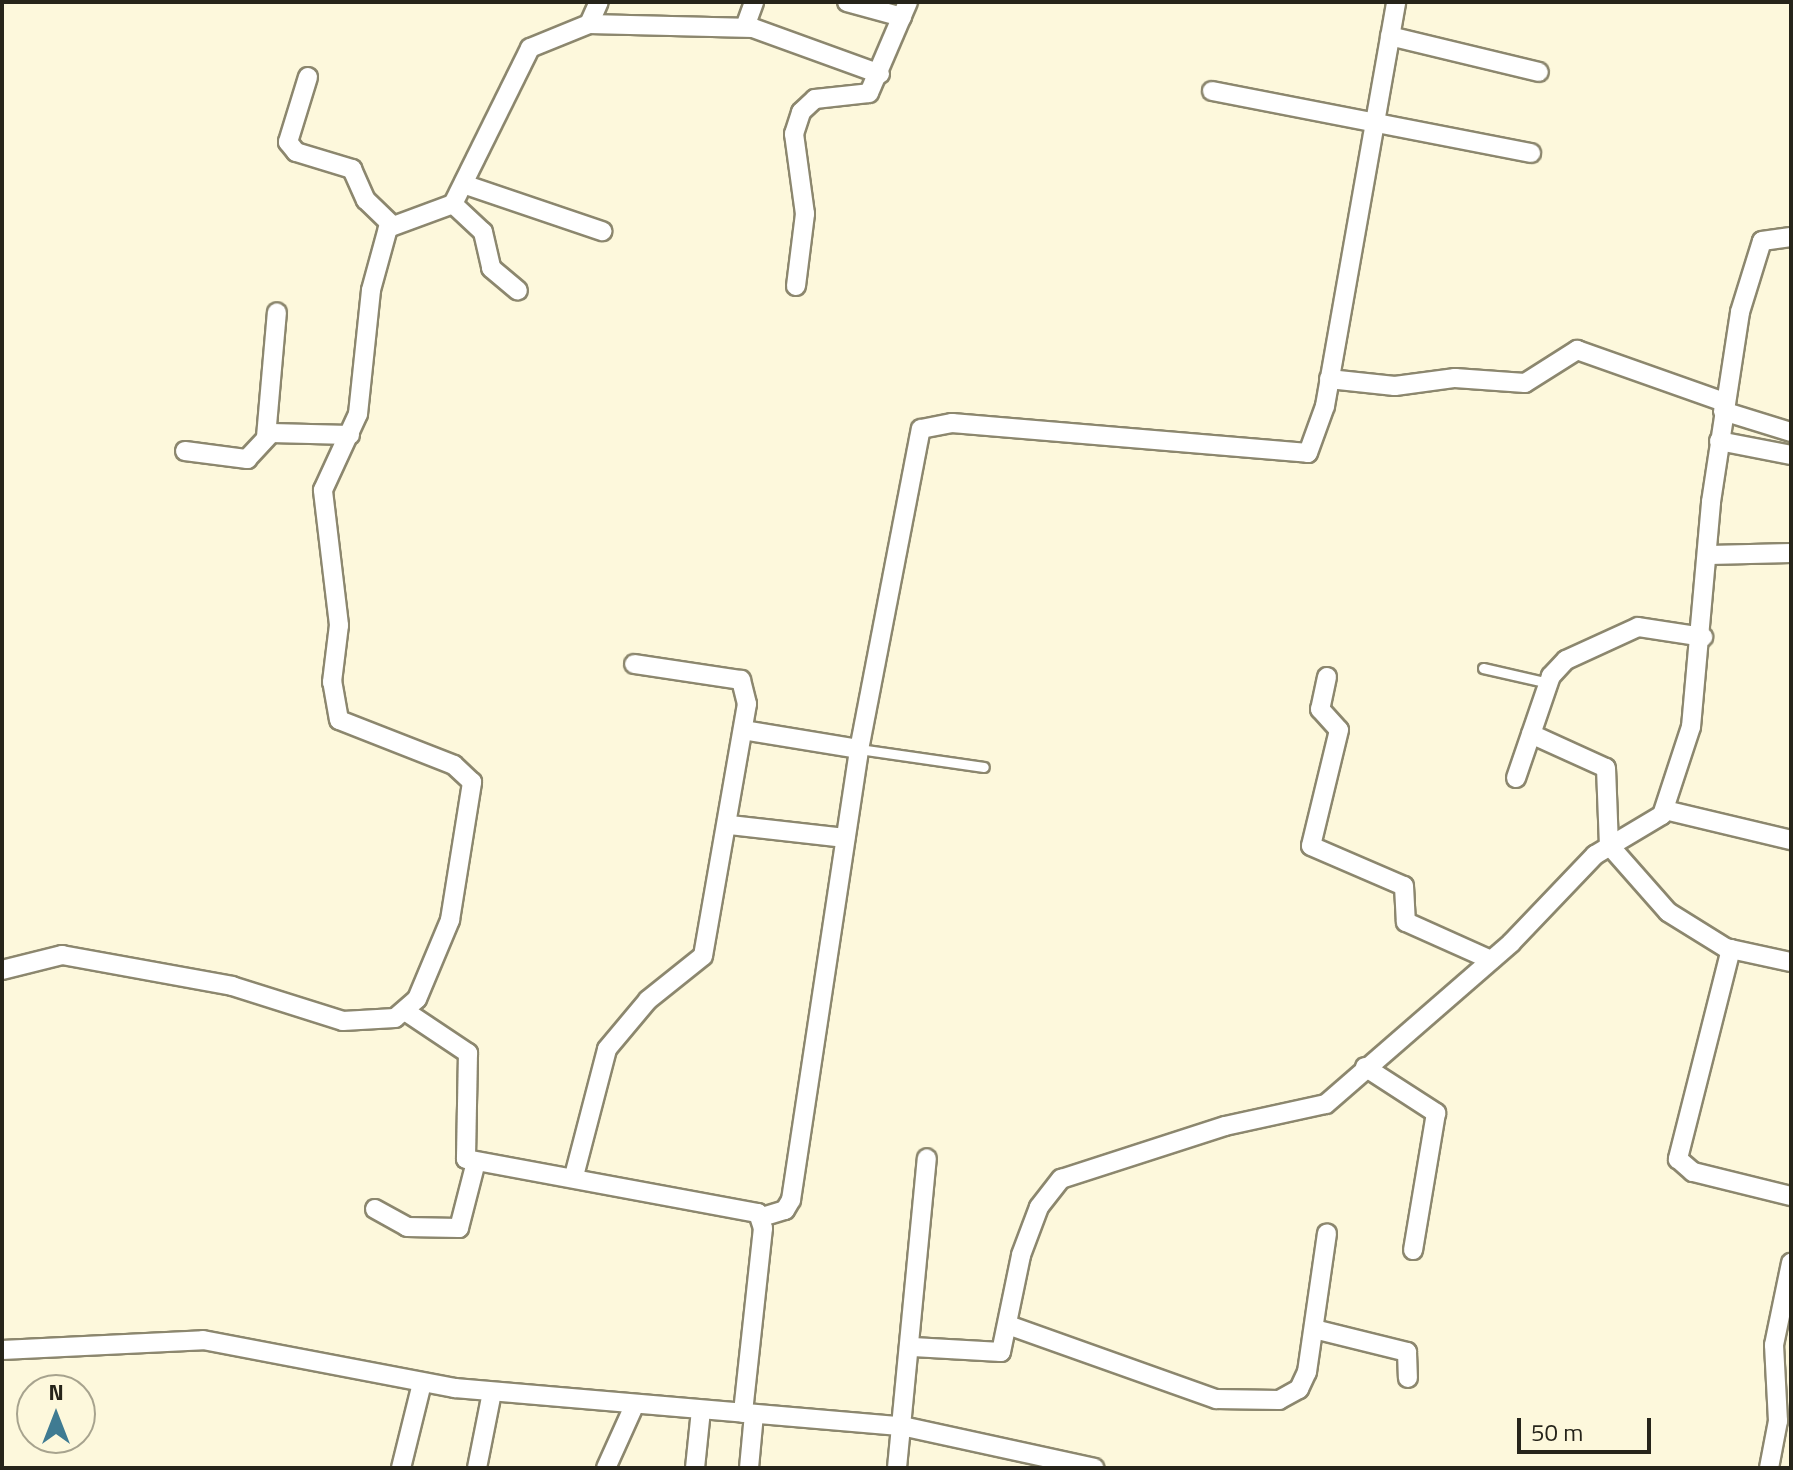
<!DOCTYPE html>
<html>
<head>
<meta charset="utf-8">
<style>
	body { margin:0 }
	#map { position:relative; width:1793px; height:1470px; overflow:hidden; background:#fdf8dc; font-family:"Titillium Web",sans-serif }
	div>[style] { position:absolute }
	[style*='--x'] { left:calc(var(--x)*1px); top:calc(var(--y)*1px); width:calc(var(--w)*1px); rotate:calc(var(--a)*1deg) }
	.roads { filter:drop-shadow(2px 0 #8c876e) drop-shadow(-2px 0 #8c876e) drop-shadow(0 2px #8c876e) drop-shadow(0 -2px #8c876e) }
	.lane>* { height:9px; margin:-4.5px; padding:0 4.5px; transform-origin:4.5px; border-radius:4.5px; background:#fff }
	.street>* { height:18px; margin:-9px; padding:0 9px; transform-origin:9px; border-radius:9px; background:#fff }
	span { translate:-50% -50%; white-space:nowrap; text-align:center; line-height:1.15; -webkit-text-stroke:6px #fdf8dc; paint-order:stroke }
	.frame { position:absolute; inset:0; border:4px solid #26241a; pointer-events:none }
	.north { position:absolute; left:16px; top:1374px; width:80px; height:80px; box-sizing:border-box; background:#fdf8dc; border:2px solid #a7a38e; border-radius:50%; rotate:0deg; font-size:22px; font-weight:700; line-height:32px; text-align:center; color:#26241a }
	.north::after { content:''; display:block; margin:auto; width:28px; height:36px; background:#3f7b92; clip-path:polygon(50% 0,100% 100%,50% 72%,0 100%) }
	.scale { position:absolute; left:1517px; top:1418px; width:134px; height:36px; box-sizing:border-box; border:4px solid #26241a; border-top:0; padding-left:10px; font-size:24px; line-height:28px; white-space:nowrap; color:#26241a; -webkit-text-stroke:6px #fdf8dc; paint-order:stroke }
</style>
</head>
<body>
<div id="map">
	<div class="roads">
		<div class="lane">
			<div style="--x:1483;--y:668;--w:68;--a:12.8"></div>
			<div style="--x:859;--y:749;--w:126;--a:8.2"></div>
		</div>
		<div class="street">
			<div style="--x:847;--y:2;--w:57;--a:15.3"></div>
			<div style="--x:589;--y:24;--w:164;--a:1.4"></div>
			<div style="--x:753;--y:28;--w:135;--a:19.9"></div>
			<div style="--x:745;--y:27;--w:27;--a:-70"></div>
			<div style="--x:1390;--y:36;--w:153;--a:13.6"></div>
			<div style="--x:308;--y:77;--w:68;--a:107.1"></div>
			<div style="--x:288;--y:142;--w:13;--a:51"></div>
			<div style="--x:296;--y:152;--w:59;--a:16.9"></div>
			<div style="--x:352;--y:169;--w:34;--a:66"></div>
			<div style="--x:366;--y:200;--w:36;--a:44"></div>
			<div style="--x:1212;--y:91;--w:325;--a:11"></div>
			<div style="--x:466;--y:185;--w:144;--a:18.7"></div>
			<div style="--x:453;--y:204;--w:41;--a:43"></div>
			<div style="--x:483;--y:232;--w:37;--a:77"></div>
			<div style="--x:491;--y:268;--w:35;--a:40"></div>
			<div style="--x:796;--y:286;--w:73;--a:-82.9"></div>
			<div style="--x:805;--y:214;--w:81;--a:-97.8"></div>
			<div style="--x:794;--y:134;--w:23;--a:-72"></div>
			<div style="--x:801;--y:112;--w:19;--a:-43"></div>
			<div style="--x:815;--y:99;--w:54;--a:-6.3"></div>
			<div style="--x:869;--y:93;--w:99;--a:-66.8"></div>
			<div style="--x:1329;--y:379;--w:66;--a:6.1"></div>
			<div style="--x:1395;--y:386;--w:61;--a:-7.6"></div>
			<div style="--x:1455;--y:378;--w:70;--a:4.1"></div>
			<div style="--x:1525;--y:383;--w:62;--a:-32.4"></div>
			<div style="--x:1577;--y:350;--w:156;--a:19.5"></div>
			<div style="--x:1723;--y:411;--w:71;--a:17.2"></div>
			<div style="--x:266;--y:437;--w:125;--a:-85"></div>
			<div style="--x:1719;--y:441;--w:73;--a:11"></div>
			<div style="--x:185;--y:451;--w:63;--a:7.4"></div>
			<div style="--x:247;--y:459;--w:35;--a:-47"></div>
			<div style="--x:271;--y:433;--w:79;--a:1.5"></div>
			<div style="--x:1709;--y:555;--w:82;--a:-1.4"></div>
			<div style="--x:1327;--y:677;--w:33;--a:102"></div>
			<div style="--x:1320;--y:709;--w:28;--a:48"></div>
			<div style="--x:1339;--y:730;--w:119;--a:103.6"></div>
			<div style="--x:1311;--y:846;--w:101;--a:23.3"></div>
			<div style="--x:1404;--y:886;--w:36;--a:87"></div>
			<div style="--x:1406;--y:922;--w:93;--a:24.1"></div>
			<div style="--x:743;--y:730;--w:118;--a:9.3"></div>
			<div style="--x:1531;--y:734;--w:82;--a:24.4"></div>
			<div style="--x:1606;--y:768;--w:77;--a:87.8"></div>
			<div style="--x:1609;--y:845;--w:89;--a:48.6"></div>
			<div style="--x:1668;--y:912;--w:68;--a:31.8"></div>
			<div style="--x:1726;--y:948;--w:66;--a:12.2"></div>
			<div style="--x:1516;--y:778;--w:108;--a:-71.1"></div>
			<div style="--x:1551;--y:676;--w:22;--a:-47"></div>
			<div style="--x:1566;--y:660;--w:79;--a:-24.6"></div>
			<div style="--x:1638;--y:627;--w:66;--a:8.7"></div>
			<div style="--x:1665;--y:810;--w:130;--a:13.4"></div>
			<div style="--x:730;--y:825;--w:116;--a:6.4"></div>
			<div style="--x:1731;--y:949;--w:217;--a:104.2"></div>
			<div style="--x:1678;--y:1159;--w:20;--a:41"></div>
			<div style="--x:1693;--y:1172;--w:101;--a:13.8"></div>
			<div style="--x:2;--y:970;--w:62;--a:-14"></div>
			<div style="--x:62;--y:955;--w:173;--a:10.3"></div>
			<div style="--x:232;--y:986;--w:116;--a:17.5"></div>
			<div style="--x:343;--y:1021;--w:52;--a:-3.3"></div>
			<div style="--x:395;--y:1018;--w:29;--a:-41"></div>
			<div style="--x:417;--y:999;--w:86;--a:-67.3"></div>
			<div style="--x:450;--y:920;--w:140;--a:-80.9"></div>
			<div style="--x:472;--y:782;--w:25;--a:-137"></div>
			<div style="--x:454;--y:765;--w:123;--a:-158.6"></div>
			<div style="--x:339;--y:720;--w:39;--a:-100"></div>
			<div style="--x:332;--y:682;--w:57;--a:-83"></div>
			<div style="--x:339;--y:625;--w:136;--a:-96.8"></div>
			<div style="--x:323;--y:490;--w:84;--a:-65.3"></div>
			<div style="--x:358;--y:414;--w:125;--a:-84"></div>
			<div style="--x:371;--y:290;--w:64;--a:-74.7"></div>
			<div style="--x:388;--y:228;--w:69;--a:-20.3"></div>
			<div style="--x:453;--y:204;--w:174;--a:-63.7"></div>
			<div style="--x:530;--y:48;--w:64;--a:-22.1"></div>
			<div style="--x:589;--y:24;--w:24;--a:-66"></div>
			<div style="--x:405;--y:1011;--w:76;--a:33.7"></div>
			<div style="--x:468;--y:1053;--w:106;--a:91.1"></div>
			<div style="--x:466;--y:1159;--w:297;--a:10.5"></div>
			<div style="--x:758;--y:1213;--w:16;--a:72"></div>
			<div style="--x:763;--y:1228;--w:186;--a:96.2"></div>
			<div style="--x:1365;--y:1067;--w:85;--a:32.9"></div>
			<div style="--x:1436;--y:1113;--w:139;--a:99.5"></div>
			<div style="--x:574;--y:1176;--w:131;--a:-75.4"></div>
			<div style="--x:607;--y:1049;--w:64;--a:-50.1"></div>
			<div style="--x:648;--y:1000;--w:70;--a:-38.7"></div>
			<div style="--x:703;--y:956;--w:256;--a:-80.1"></div>
			<div style="--x:747;--y:704;--w:25;--a:-104"></div>
			<div style="--x:741;--y:680;--w:108;--a:-171.5"></div>
			<div style="--x:375;--y:1209;--w:37;--a:29"></div>
			<div style="--x:407;--y:1227;--w:52;--a:1.1"></div>
			<div style="--x:459;--y:1228;--w:68;--a:-75.6"></div>
			<div style="--x:762;--y:1217;--w:24;--a:-17"></div>
			<div style="--x:785;--y:1210;--w:12;--a:-59"></div>
			<div style="--x:791;--y:1200;--w:450;--a:-81.4"></div>
			<div style="--x:858;--y:755;--w:332;--a:-79.1"></div>
			<div style="--x:921;--y:429;--w:32;--a:-11"></div>
			<div style="--x:952;--y:423;--w:357;--a:4.8"></div>
			<div style="--x:1308;--y:453;--w:50;--a:-70.1"></div>
			<div style="--x:1325;--y:406;--w:410;--a:-80"></div>
			<div style="--x:1008;--y:1325;--w:221;--a:19.6"></div>
			<div style="--x:1216;--y:1399;--w:63;--a:0.9"></div>
			<div style="--x:1279;--y:1400;--w:23;--a:-29"></div>
			<div style="--x:1299;--y:1389;--w:19;--a:-65"></div>
			<div style="--x:1307;--y:1372;--w:140;--a:-81.8"></div>
			<div style="--x:1314;--y:1329;--w:96;--a:13.9"></div>
			<div style="--x:1407;--y:1352;--w:26;--a:88"></div>
			<div style="--x:913;--y:1347;--w:88;--a:3.3"></div>
			<div style="--x:1001;--y:1352;--w:99;--a:-78.3"></div>
			<div style="--x:1021;--y:1255;--w:51;--a:-69.4"></div>
			<div style="--x:1039;--y:1207;--w:36;--a:-52"></div>
			<div style="--x:1061;--y:1179;--w:172;--a:-17.9"></div>
			<div style="--x:1225;--y:1126;--w:103;--a:-12.3"></div>
			<div style="--x:1326;--y:1104;--w:245;--a:-41"></div>
			<div style="--x:1511;--y:943;--w:122;--a:-46.3"></div>
			<div style="--x:1595;--y:855;--w:78;--a:-30.8"></div>
			<div style="--x:1662;--y:815;--w:93;--a:-71.8"></div>
			<div style="--x:1691;--y:727;--w:226;--a:-84.9"></div>
			<div style="--x:1711;--y:502;--w:192;--a:-81.3"></div>
			<div style="--x:1740;--y:312;--w:74;--a:-72.8"></div>
			<div style="--x:1762;--y:241;--w:29;--a:-8"></div>
			<div style="--x:2;--y:1350;--w:201;--a:-2.8"></div>
			<div style="--x:203;--y:1340;--w:257;--a:10.8"></div>
			<div style="--x:455;--y:1388;--w:449;--a:4.9"></div>
			<div style="--x:902;--y:1426;--w:197;--a:12.3"></div>
			<div style="--x:401;--y:1468;--w:88;--a:-76.1"></div>
			<div style="--x:477;--y:1468;--w:77;--a:-78.8"></div>
			<div style="--x:606;--y:1468;--w:68;--a:-65.7"></div>
			<div style="--x:695;--y:1468;--w:58;--a:-84.1"></div>
			<div style="--x:749;--y:1468;--w:54;--a:-84.7"></div>
			<div style="--x:897;--y:1468;--w:311;--a:-84.5"></div>
			<div style="--x:1769;--y:1468;--w:48;--a:-79.2"></div>
			<div style="--x:1778;--y:1421;--w:76;--a:-93"></div>
			<div style="--x:1774;--y:1345;--w:84;--a:-78.3"></div>
		</div>
	</div>
	<div class="frame"></div>
	<div class="north">N</div>
	<div class="scale">50 m</div>
</div>
</body>
</html>
